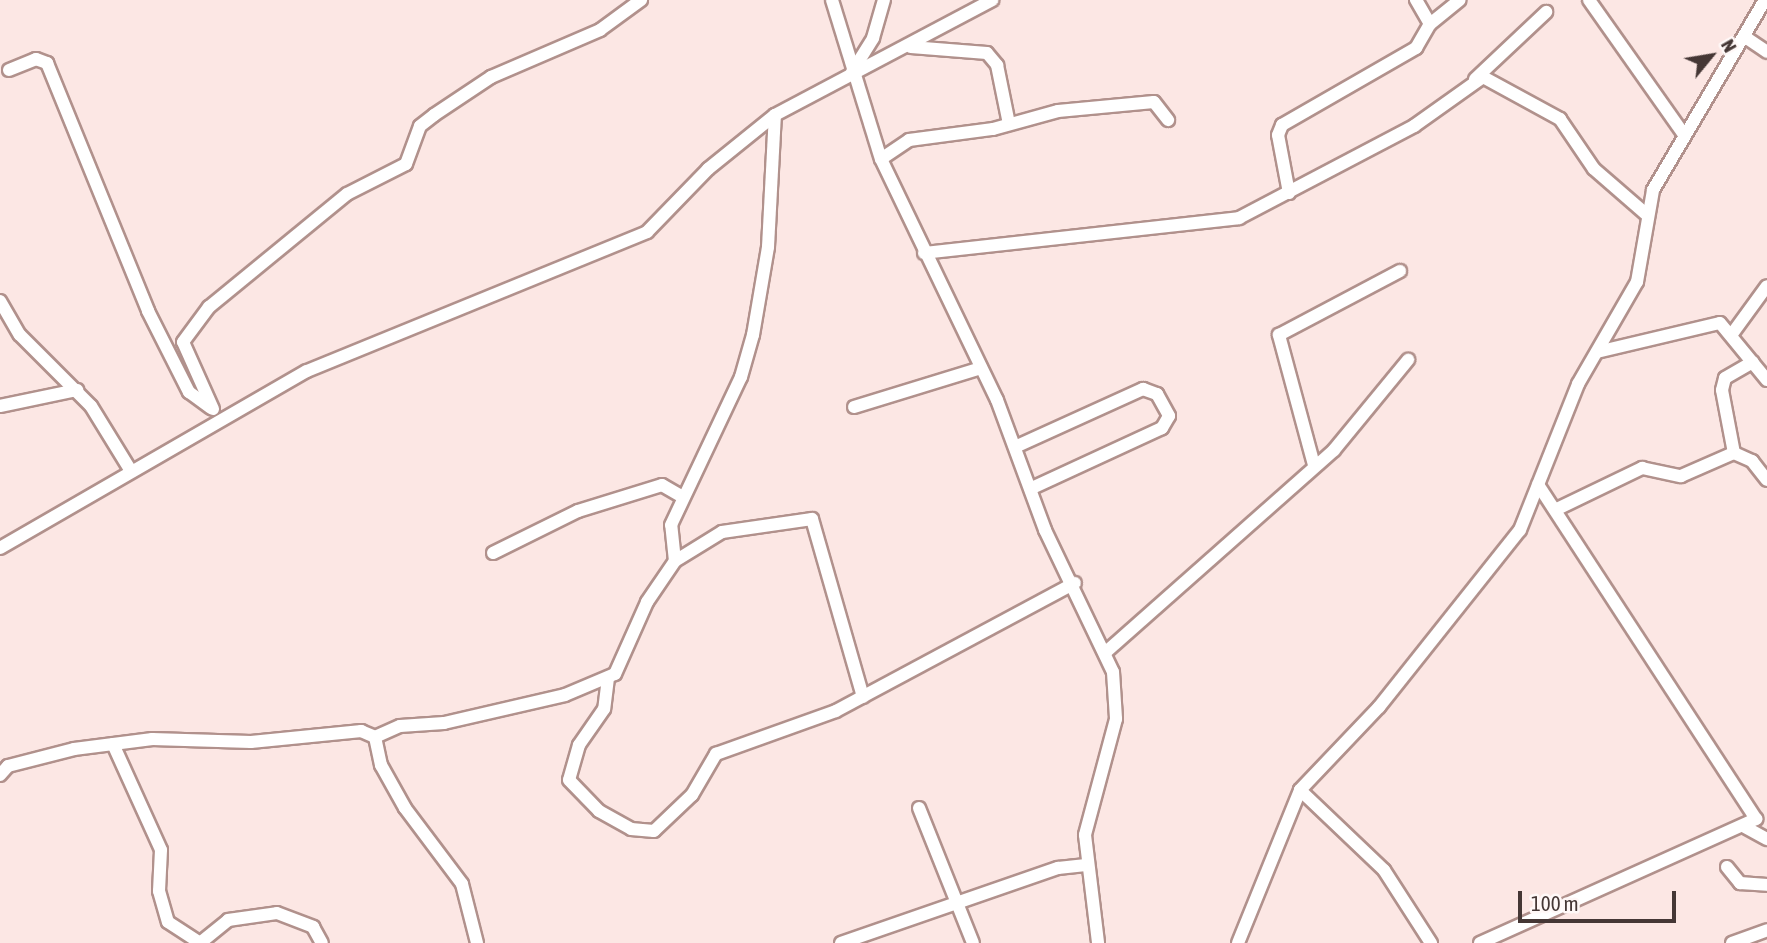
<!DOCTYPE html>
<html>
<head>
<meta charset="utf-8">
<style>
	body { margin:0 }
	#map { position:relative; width:1767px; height:943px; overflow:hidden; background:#fce7e4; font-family:"Asap Condensed",sans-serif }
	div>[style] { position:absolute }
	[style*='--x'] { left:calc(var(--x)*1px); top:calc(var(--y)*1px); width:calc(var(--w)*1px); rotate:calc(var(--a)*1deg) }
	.roads { filter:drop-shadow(2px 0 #b1918c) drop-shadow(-2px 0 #b1918c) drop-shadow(0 2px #b1918c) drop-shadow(0 -2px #b1918c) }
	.minor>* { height:12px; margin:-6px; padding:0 6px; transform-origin:6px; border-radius:6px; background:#fff }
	span { translate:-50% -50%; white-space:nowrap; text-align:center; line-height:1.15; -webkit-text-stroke:5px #fff8f7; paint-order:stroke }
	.north { position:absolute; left:1676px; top:21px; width:70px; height:70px; -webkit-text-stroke:5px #fff8f7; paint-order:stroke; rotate:60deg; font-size:19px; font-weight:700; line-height:28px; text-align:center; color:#453735 }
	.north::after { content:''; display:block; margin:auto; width:24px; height:32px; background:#453735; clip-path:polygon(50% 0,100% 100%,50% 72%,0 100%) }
	.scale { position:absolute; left:1518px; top:891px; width:158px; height:32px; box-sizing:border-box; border:4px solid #453735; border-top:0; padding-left:9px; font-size:21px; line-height:24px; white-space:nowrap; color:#453735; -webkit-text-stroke:5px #fff8f7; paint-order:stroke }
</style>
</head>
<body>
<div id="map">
	<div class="roads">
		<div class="minor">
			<div style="--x:832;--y:0;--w:166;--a:72.9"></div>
			<div style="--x:881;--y:159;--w:267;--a:64.3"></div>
			<div style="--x:997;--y:400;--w:139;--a:69.7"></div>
			<div style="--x:1045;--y:530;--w:157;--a:64.4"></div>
			<div style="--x:1113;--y:672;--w:47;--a:86.3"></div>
			<div style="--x:1116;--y:719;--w:120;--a:105"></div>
			<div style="--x:1085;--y:835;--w:109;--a:83.1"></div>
			<div style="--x:1589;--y:0;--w:166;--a:54.8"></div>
			<div style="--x:1430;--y:24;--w:38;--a:-39"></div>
			<div style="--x:1748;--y:39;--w:23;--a:34"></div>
			<div style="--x:911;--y:47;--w:76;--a:4.5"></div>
			<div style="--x:987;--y:53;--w:16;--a:50"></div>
			<div style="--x:997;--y:65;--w:60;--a:78.5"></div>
			<div style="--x:9;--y:70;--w:29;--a:-22"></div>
			<div style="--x:36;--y:59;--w:12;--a:20"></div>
			<div style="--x:47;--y:63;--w:268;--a:67.8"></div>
			<div style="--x:148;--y:311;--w:91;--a:63.2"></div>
			<div style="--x:189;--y:392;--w:27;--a:36"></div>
			<div style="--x:852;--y:72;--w:40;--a:-58"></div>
			<div style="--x:873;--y:38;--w:40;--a:-74"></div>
			<div style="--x:1475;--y:79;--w:98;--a:-43.3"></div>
			<div style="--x:881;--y:159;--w:34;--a:-34"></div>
			<div style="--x:909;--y:140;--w:85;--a:-7.5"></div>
			<div style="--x:993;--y:129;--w:67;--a:-15.5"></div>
			<div style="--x:1058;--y:111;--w:96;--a:-5.4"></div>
			<div style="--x:1154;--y:102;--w:23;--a:52"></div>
			<div style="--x:1289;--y:193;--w:59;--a:-100.7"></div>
			<div style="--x:1278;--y:135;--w:11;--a:-68"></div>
			<div style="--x:1282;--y:125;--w:155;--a:-29.9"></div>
			<div style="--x:1416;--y:48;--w:28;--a:-60"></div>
			<div style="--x:1430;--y:24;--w:28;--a:-120"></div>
			<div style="--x:924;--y:253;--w:317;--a:-6.3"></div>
			<div style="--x:1239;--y:218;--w:198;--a:-27.7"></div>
			<div style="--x:1414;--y:126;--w:85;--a:-35.4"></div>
			<div style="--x:1483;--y:77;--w:88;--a:28.6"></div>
			<div style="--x:1560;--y:119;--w:60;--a:55.8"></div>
			<div style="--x:1594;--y:169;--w:69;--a:40.9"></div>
			<div style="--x:0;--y:301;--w:39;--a:60"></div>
			<div style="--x:20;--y:335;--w:100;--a:45"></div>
			<div style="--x:91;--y:406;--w:76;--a:58.4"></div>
			<div style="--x:1732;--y:334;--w:59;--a:-53.9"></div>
			<div style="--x:1597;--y:352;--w:126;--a:-13.3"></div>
			<div style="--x:1720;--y:323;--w:74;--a:50.5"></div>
			<div style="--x:0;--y:406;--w:79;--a:-11.7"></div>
			<div style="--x:854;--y:407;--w:133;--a:-17.1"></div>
			<div style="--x:213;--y:409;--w:73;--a:-114.1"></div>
			<div style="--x:183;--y:342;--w:44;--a:-53.4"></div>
			<div style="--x:209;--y:307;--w:178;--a:-39.3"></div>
			<div style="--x:347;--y:194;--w:66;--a:-27"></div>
			<div style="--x:406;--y:164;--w:40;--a:-69.8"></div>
			<div style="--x:420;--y:126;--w:18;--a:-38"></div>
			<div style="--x:434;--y:115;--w:69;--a:-33.7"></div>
			<div style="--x:491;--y:77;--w:119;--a:-23.3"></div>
			<div style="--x:600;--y:30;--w:51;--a:-36.2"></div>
			<div style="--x:1015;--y:447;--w:141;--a:-24.4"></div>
			<div style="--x:1143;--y:389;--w:15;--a:20"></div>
			<div style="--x:1157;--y:394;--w:25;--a:61"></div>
			<div style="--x:1169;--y:416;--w:14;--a:120"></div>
			<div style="--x:1162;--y:428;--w:145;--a:155.2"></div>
			<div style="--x:1734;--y:453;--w:64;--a:-100.8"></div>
			<div style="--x:1722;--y:390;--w:12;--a:-76"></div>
			<div style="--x:1725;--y:378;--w:32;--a:-30"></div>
			<div style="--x:1314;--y:465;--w:135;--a:-105.1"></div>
			<div style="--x:1279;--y:335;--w:137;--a:-27.9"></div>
			<div style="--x:1555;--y:510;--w:97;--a:-25.8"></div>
			<div style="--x:1642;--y:468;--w:40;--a:12"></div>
			<div style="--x:1681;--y:476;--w:58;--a:-23.5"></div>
			<div style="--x:1734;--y:453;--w:20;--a:24"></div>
			<div style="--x:1752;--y:461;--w:24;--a:52"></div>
			<div style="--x:0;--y:548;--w:354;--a:-30"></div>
			<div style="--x:307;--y:371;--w:367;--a:-22.2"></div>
			<div style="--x:647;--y:232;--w:88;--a:-45.9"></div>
			<div style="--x:708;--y:169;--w:86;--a:-38.9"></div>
			<div style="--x:775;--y:115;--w:246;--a:-27.9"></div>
			<div style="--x:493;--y:553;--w:95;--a:-26.3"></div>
			<div style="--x:578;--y:511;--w:88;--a:-17.2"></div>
			<div style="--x:662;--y:485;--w:24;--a:30"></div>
			<div style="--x:675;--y:561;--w:55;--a:-31.7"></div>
			<div style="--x:722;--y:532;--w:91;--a:-8.2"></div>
			<div style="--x:812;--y:519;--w:185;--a:74"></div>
			<div style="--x:1107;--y:651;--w:303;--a:-41.5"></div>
			<div style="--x:1334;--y:450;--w:117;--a:-50.6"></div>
			<div style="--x:608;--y:678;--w:31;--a:97"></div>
			<div style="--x:604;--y:709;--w:44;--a:124.8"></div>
			<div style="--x:579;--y:745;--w:36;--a:106"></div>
			<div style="--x:569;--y:780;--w:43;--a:45.9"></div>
			<div style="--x:599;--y:811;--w:37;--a:29"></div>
			<div style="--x:631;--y:829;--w:23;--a:5"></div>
			<div style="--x:654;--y:831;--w:52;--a:-43.5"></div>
			<div style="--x:692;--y:795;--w:48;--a:-59.7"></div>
			<div style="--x:716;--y:754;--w:127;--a:-19.7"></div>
			<div style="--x:836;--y:711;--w:271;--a:-28.2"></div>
			<div style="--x:375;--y:737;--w:29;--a:78"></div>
			<div style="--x:381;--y:765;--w:49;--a:60.8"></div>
			<div style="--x:405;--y:808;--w:95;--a:53.1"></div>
			<div style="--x:462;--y:884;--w:61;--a:75.7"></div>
			<div style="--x:113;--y:744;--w:116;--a:65.6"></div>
			<div style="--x:161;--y:850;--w:41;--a:92.8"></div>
			<div style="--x:159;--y:891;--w:32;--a:74"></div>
			<div style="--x:168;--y:922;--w:38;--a:33"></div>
			<div style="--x:0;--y:775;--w:12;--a:-48"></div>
			<div style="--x:8;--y:766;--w:68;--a:-14.4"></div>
			<div style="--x:74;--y:749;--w:79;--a:-7.3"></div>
			<div style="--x:152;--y:739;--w:99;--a:1.7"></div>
			<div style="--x:251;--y:742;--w:111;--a:-5.7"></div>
			<div style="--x:361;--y:731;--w:15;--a:23"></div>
			<div style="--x:375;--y:737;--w:27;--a:-24"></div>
			<div style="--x:400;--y:726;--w:44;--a:-3.9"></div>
			<div style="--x:444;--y:723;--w:124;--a:-13"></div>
			<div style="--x:565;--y:695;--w:54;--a:-22.8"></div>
			<div style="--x:615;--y:674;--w:79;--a:-66"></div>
			<div style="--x:647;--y:602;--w:50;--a:-55.7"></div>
			<div style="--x:675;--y:561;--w:36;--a:-96"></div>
			<div style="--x:671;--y:525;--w:164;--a:-64.7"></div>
			<div style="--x:741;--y:377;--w:44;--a:-74.1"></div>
			<div style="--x:753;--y:335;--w:89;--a:-80.3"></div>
			<div style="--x:768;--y:247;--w:132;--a:-87"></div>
			<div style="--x:1300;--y:790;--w:116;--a:43.6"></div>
			<div style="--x:1384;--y:870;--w:87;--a:57.2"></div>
			<div style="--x:919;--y:808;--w:145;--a:68.2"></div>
			<div style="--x:1745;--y:827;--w:25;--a:29"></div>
			<div style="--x:1727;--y:867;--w:21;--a:51"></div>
			<div style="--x:1740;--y:883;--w:27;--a:4"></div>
			<div style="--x:200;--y:943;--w:36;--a:-39"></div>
			<div style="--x:228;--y:920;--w:49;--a:-8.1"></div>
			<div style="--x:277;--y:913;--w:39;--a:21"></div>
			<div style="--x:313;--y:927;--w:18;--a:61"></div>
			<div style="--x:841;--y:943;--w:230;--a:-19.1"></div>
			<div style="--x:1058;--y:868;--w:28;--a:-6"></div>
			<div style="--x:1238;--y:943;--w:165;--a:-67.9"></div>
			<div style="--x:1300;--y:790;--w:115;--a:-46.4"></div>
			<div style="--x:1379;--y:707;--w:226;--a:-51.5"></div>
			<div style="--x:1520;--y:530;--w:157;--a:-68.3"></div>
			<div style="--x:1578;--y:384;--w:118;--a:-60"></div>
			<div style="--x:1637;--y:282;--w:93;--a:-80.1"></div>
			<div style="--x:1653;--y:190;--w:221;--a:-59.5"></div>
			<div style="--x:1480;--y:943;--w:303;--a:-24.2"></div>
			<div style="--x:1756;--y:819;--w:399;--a:-123.1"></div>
			<div style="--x:1732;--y:943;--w:37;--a:-20"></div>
		</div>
	</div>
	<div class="north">N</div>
	<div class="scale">100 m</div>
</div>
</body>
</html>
